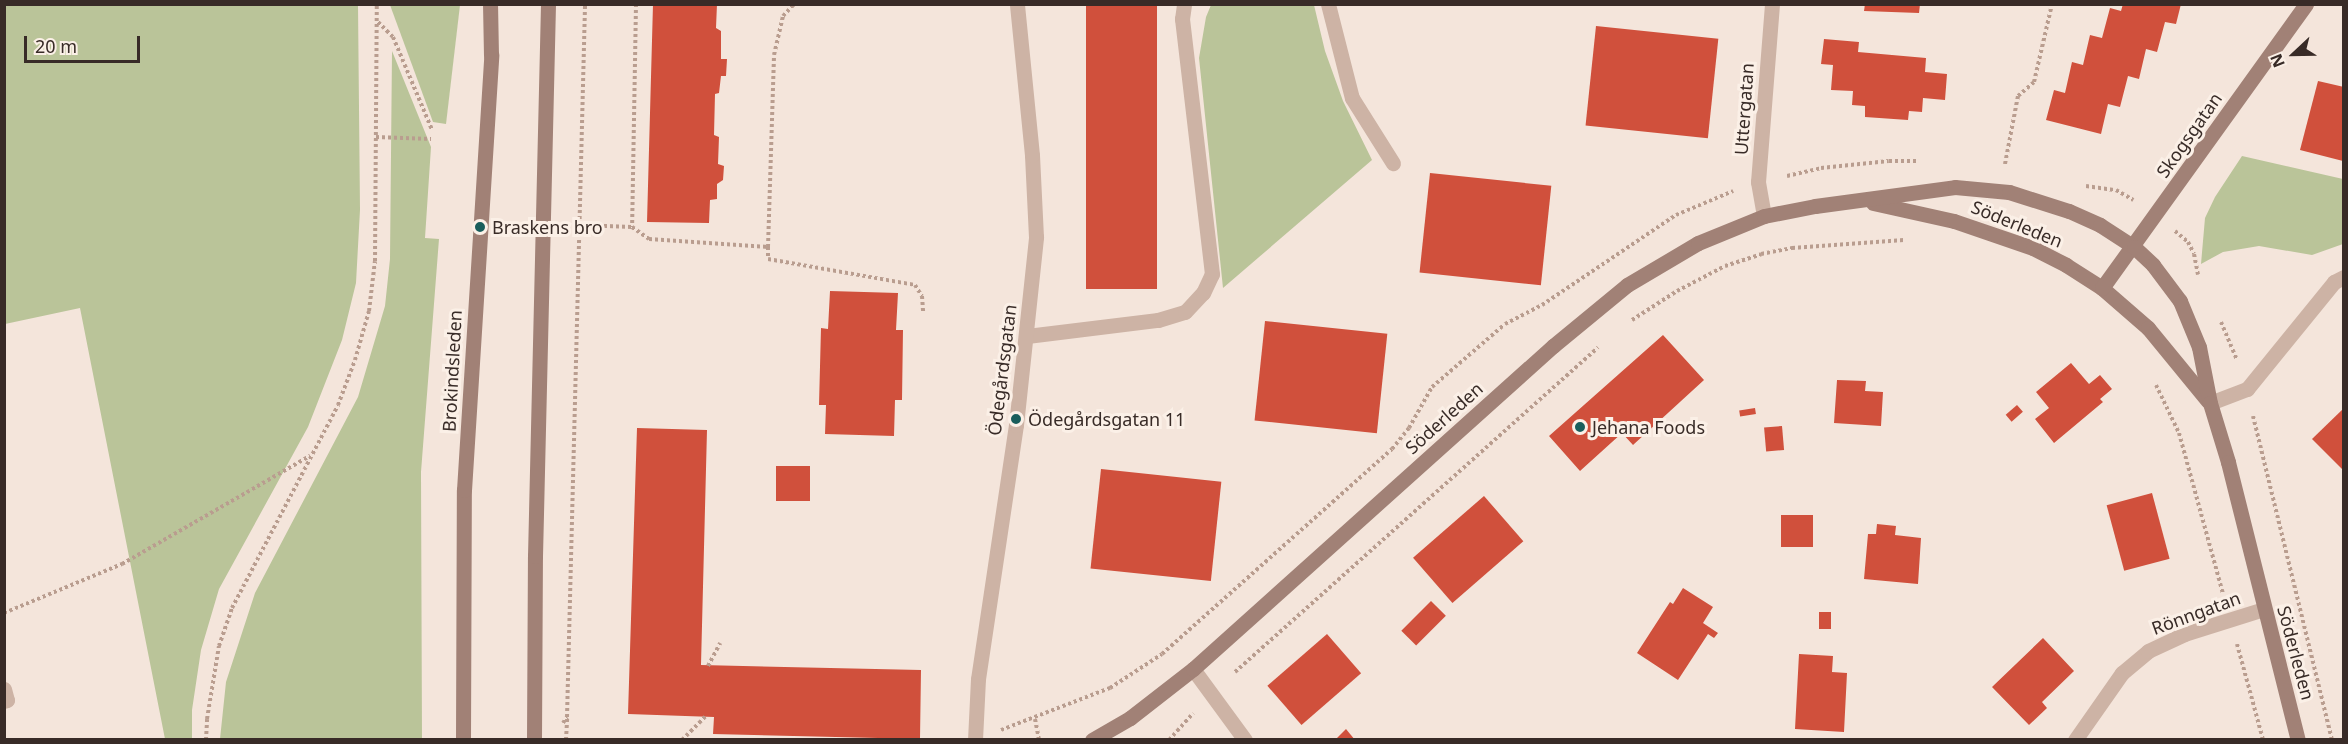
<!DOCTYPE html>
<html>
<head>
<meta charset="utf-8">
<style>
	body { margin:0 }
	#map { position:relative; width:2348px; height:744px; overflow:hidden; background:#f4e5db; font-family:"Noto Sans",sans-serif }
	div>[style] { position:absolute }
	[style*='--x'] { left:calc(var(--x)*1px); top:calc(var(--y)*1px); width:calc(var(--w)*1px); rotate:calc(var(--a)*1deg) }
	.green>* { inset:0; background:#bac499 }
	.building>* { inset:0; background:#d0503c; transform-origin:0 0 }
	.path>* { height:4px; margin-top:-2px; transform-origin:0; background:repeating-linear-gradient(90deg,#b99d8f 0 3px,transparent 0 6px) }
	.lane>* { height:15px; margin:-7.5px; padding:0 7.5px; transform-origin:7.5px; border-radius:7.5px; background:#cdb3a5 }
	.street>* { height:15px; margin:-7.5px; padding:0 7.5px; transform-origin:7.5px; border-radius:7.5px; background:#cdb3a5 }
	.secondary>* { height:15px; margin:-7.5px; padding:0 7.5px; transform-origin:7.5px; border-radius:7.5px; background:#a18176 }
	.dots>* { width:16px; height:16px; translate:-50% -50%; box-sizing:border-box; border:3px solid #fbf0e7; border-radius:50% }
	span { translate:-50% -50%; white-space:nowrap; text-align:center; line-height:1.15; -webkit-text-stroke:6px #fbf0e7; paint-order:stroke }
	.street-label { font-size:18px; color:#382b27 }
	.poi-label { font-size:18px; color:#382b27 }
	.left { translate:0 -50%; text-align:left }
	.frame { position:absolute; inset:0; border:6px solid #382b27; pointer-events:none }
	.north { position:absolute; left:2264px; top:24px; width:60px; height:60px; -webkit-text-stroke:4px #fbf0e7; paint-order:stroke; rotate:248deg; font-size:16px; font-weight:700; line-height:24px; text-align:center; color:#382b27 }
	.north::after { content:''; display:block; margin:auto; width:21px; height:27px; background:#382b27; clip-path:polygon(50% 0,100% 100%,50% 72%,0 100%) }
	.scale { position:absolute; left:24px; top:36px; width:116px; height:27px; box-sizing:border-box; border:3px solid #382b27; border-top:0; padding-left:8px; font-size:18px; line-height:21px; white-space:nowrap; color:#382b27; -webkit-text-stroke:4px #fbf0e7; paint-order:stroke }
</style>
</head>
<body>
<div id="map">
	<div class="green">
		<div style="clip-path:polygon(5px 4px,358px 5px,360px 210px,356px 283px,342px 340px,308px 427px,219px 589px,201px 650px,192px 710px,192px 739px,165px 739px,80px 308px,5px 324px)"></div>
		<div style="clip-path:polygon(390px 5px,460px 5px,446px 124px,433px 122px)"></div>
		<div style="clip-path:polygon(1211px 5px,1314px 5px,1325px 51px,1343px 101px,1372px 160px,1223px 288px,1199px 58px,1206px 17px)"></div>
		<div style="clip-path:polygon(392px 51px,431px 147px,425px 238px,439px 239px,421px 472px,422px 739px,220px 739px,226px 682px,255px 593px,358px 397px,385px 306px,390px 259px)"></div>
		<div style="clip-path:polygon(2242px 156px,2343px 179px,2343px 244px,2312px 255px,2259px 246px,2223px 252px,2201px 264px,2205px 218px,2215px 197px)"></div>
	</div>
	<div class="building">
		<div style="clip-path:polygon(653px 4px,717px 4px,716px 28px,721px 31px,721px 59px,727px 59px,726px 76px,721px 76px,719px 93px,715px 94px,714px 135px,719px 137px,718px 164px,724px 166px,723px 180px,717px 184px,717px 199px,710px 200px,709px 223px,647px 222px)"></div>
		<div style="left:1086px;top:4px;width:71px;height:285px"></div>
		<div style="clip-path:polygon(1865px 4px,1920px 4px,1919px 13px,1864px 11px)"></div>
		<div style="clip-path:polygon(2123px 4px,2181px 4px,2176px 24px,2165px 22px,2157px 52px,2146px 49px,2139px 79px,2128px 76px,2120px 107px,2108px 104px,2101px 134px,2046px 120px,2054px 90px,2065px 93px,2072px 62px,2083px 65px,2090px 35px,2102px 38px,2110px 8px,2121px 11px)"></div>
		<div style="left:1596px;top:26px;width:123px;height:100px;rotate:6deg"></div>
		<div style="clip-path:polygon(1824px 39px,1859px 42px,1858px 52px,1926px 58px,1925px 72px,1947px 74px,1945px 100px,1923px 98px,1922px 112px,1909px 111px,1908px 120px,1865px 117px,1865px 106px,1852px 105px,1853px 91px,1831px 90px,1833px 65px,1821px 64px)"></div>
		<div style="clip-path:polygon(2318px 81px,2344px 87px,2343px 161px,2300px 150px)"></div>
		<div style="left:1430px;top:173px;width:122px;height:100px;rotate:6deg"></div>
		<div style="clip-path:polygon(830px 291px,898px 293px,896px 330px,903px 330px,902px 400px,895px 400px,894px 436px,825px 434px,826px 405px,819px 405px,821px 328px,828px 329px)"></div>
		<div style="left:1265px;top:321px;width:123px;height:100px;rotate:6deg"></div>
		<div style="clip-path:polygon(1663px 335px,1704px 380px,1633px 445px,1622px 433px,1580px 471px,1549px 436px)"></div>
		<div style="clip-path:polygon(2071px 363px,2089px 384px,2100px 375px,2112px 389px,2100px 399px,2103px 402px,2054px 443px,2035px 419px,2049px 408px,2036px 392px)"></div>
		<div style="clip-path:polygon(1837px 380px,1866px 381px,1865px 391px,1883px 392px,1881px 426px,1834px 423px)"></div>
		<div style="left:2017px;top:405px;width:9px;height:15px;rotate:49deg"></div>
		<div style="left:1755px;top:408px;width:6px;height:16px;rotate:81deg"></div>
		<div style="clip-path:polygon(2344px 408px,2344px 471px,2312px 439px)"></div>
		<div style="left:1782px;top:426px;width:24px;height:18px;rotate:85deg"></div>
		<div style="clip-path:polygon(637px 428px,707px 430px,701px 665px,921px 670px,920px 739px,713px 734px,714px 717px,628px 714px)"></div>
		<div style="left:776px;top:466px;width:34px;height:35px"></div>
		<div style="left:1101px;top:469px;width:121px;height:100px;rotate:6deg"></div>
		<div style="left:2152px;top:493px;width:68px;height:47px;rotate:75deg"></div>
		<div style="left:1484px;top:496px;width:60px;height:94px;rotate:49deg"></div>
		<div style="left:1781px;top:515px;width:32px;height:32px"></div>
		<div style="clip-path:polygon(1877px 524px,1896px 526px,1895px 535px,1921px 538px,1918px 584px,1864px 579px,1868px 534px,1876px 534px)"></div>
		<div style="clip-path:polygon(1683px 588px,1713px 607px,1703px 623px,1718px 633px,1714px 638px,1708px 634px,1678px 680px,1637px 653px,1670px 602px,1673px 604px)"></div>
		<div style="left:1431px;top:601px;width:21px;height:42px;rotate:45deg"></div>
		<div style="left:1819px;top:612px;width:12px;height:17px"></div>
		<div style="left:1327px;top:634px;width:52px;height:79px;rotate:49deg"></div>
		<div style="clip-path:polygon(2043px 638px,2074px 671px,2042px 702px,2047px 708px,2029px 725px,1992px 687px)"></div>
		<div style="clip-path:polygon(1799px 654px,1833px 656px,1832px 672px,1847px 673px,1844px 732px,1795px 729px)"></div>
		<div style="clip-path:polygon(1346px 729px,1355px 740px,1335px 740px)"></div>
	</div>
	<div class="path">
		<div style="--x:636;--y:4;--w:223;--a:91"></div>
		<div style="--x:632;--y:227;--w:21;--a:35"></div>
		<div style="--x:649;--y:239;--w:119;--a:3.8"></div>
		<div style="--x:768;--y:247;--w:192;--a:-88.2"></div>
		<div style="--x:774;--y:55;--w:40;--a:-77"></div>
		<div style="--x:783;--y:16;--w:16;--a:-47"></div>
		<div style="--x:378;--y:22;--w:21;--a:45"></div>
		<div style="--x:393;--y:37;--w:101;--a:67.2"></div>
		<div style="--x:376;--y:137;--w:55;--a:2.1"></div>
		<div style="--x:2005;--y:164;--w:69;--a:-79.2"></div>
		<div style="--x:2018;--y:96;--w:21;--a:-41"></div>
		<div style="--x:2034;--y:82;--w:80;--a:-77"></div>
		<div style="--x:1787;--y:176;--w:35;--a:-13"></div>
		<div style="--x:1821;--y:168;--w:68;--a:-5.9"></div>
		<div style="--x:1889;--y:161;--w:30;--a:0"></div>
		<div style="--x:2086;--y:186;--w:30;--a:8"></div>
		<div style="--x:2116;--y:190;--w:20;--a:30"></div>
		<div style="--x:580;--y:225;--w:52;--a:2.2"></div>
		<div style="--x:2175;--y:231;--w:17;--a:40"></div>
		<div style="--x:2188;--y:242;--w:13;--a:63"></div>
		<div style="--x:2194;--y:254;--w:21;--a:79"></div>
		<div style="--x:768;--y:247;--w:12;--a:90"></div>
		<div style="--x:768;--y:259;--w:149;--a:10"></div>
		<div style="--x:915;--y:285;--w:13;--a:58"></div>
		<div style="--x:922;--y:296;--w:16;--a:86"></div>
		<div style="--x:1632;--y:320;--w:54;--a:-32.8"></div>
		<div style="--x:1677;--y:291;--w:54;--a:-27.5"></div>
		<div style="--x:1725;--y:266;--w:38;--a:-18"></div>
		<div style="--x:1761;--y:254;--w:32;--a:-11"></div>
		<div style="--x:1792;--y:248;--w:112;--a:-4.1"></div>
		<div style="--x:2221;--y:322;--w:41;--a:67.2"></div>
		<div style="--x:2156;--y:385;--w:53;--a:64.4"></div>
		<div style="--x:2179;--y:433;--w:167;--a:74.7"></div>
		<div style="--x:2253;--y:416;--w:333;--a:76.3"></div>
		<div style="--x:4;--y:613;--w:128;--a:-22.6"></div>
		<div style="--x:122;--y:564;--w:217;--a:-29.9"></div>
		<div style="--x:2237;--y:644;--w:99;--a:74.8"></div>
		<div style="--x:708;--y:666;--w:26;--a:-62"></div>
		<div style="--x:1235;--y:672;--w:487;--a:-41.8"></div>
		<div style="--x:1035;--y:719;--w:21;--a:79"></div>
		<div style="--x:563;--y:723;--w:7;--a:-56"></div>
		<div style="--x:567;--y:717;--w:713;--a:-88.55"></div>
		<div style="--x:1001;--y:730;--w:117;--a:-21.1"></div>
		<div style="--x:1110;--y:688;--w:62;--a:-33.2"></div>
		<div style="--x:1162;--y:654;--w:308;--a:-41.7"></div>
		<div style="--x:1392;--y:449;--w:27;--a:-51"></div>
		<div style="--x:1409;--y:428;--w:47;--a:-60.7"></div>
		<div style="--x:1432;--y:387;--w:96;--a:-40.8"></div>
		<div style="--x:1505;--y:324;--w:42;--a:-27.2"></div>
		<div style="--x:1542;--y:305;--w:161;--a:-33.9"></div>
		<div style="--x:1676;--y:215;--w:62;--a:-22.8"></div>
		<div style="--x:206;--y:740;--w:21;--a:-87"></div>
		<div style="--x:207;--y:719;--w:74;--a:-80.7"></div>
		<div style="--x:219;--y:646;--w:40;--a:-71.1"></div>
		<div style="--x:232;--y:608;--w:229;--a:-62.4"></div>
		<div style="--x:338;--y:405;--w:48;--a:-69.3"></div>
		<div style="--x:355;--y:360;--w:51;--a:-74.1"></div>
		<div style="--x:369;--y:311;--w:50;--a:-83.2"></div>
		<div style="--x:375;--y:261;--w:257;--a:-89.6"></div>
		<div style="--x:566;--y:740;--w:22;--a:-87"></div>
		<div style="--x:682;--y:740;--w:34;--a:-45"></div>
		<div style="--x:1169;--y:740;--w:36;--a:-48"></div>
	</div>
	<div class="lane">
		<div style="--x:1328;--y:4;--w:97;--a:75.7"></div>
		<div style="--x:1352;--y:98;--w:77;--a:57.8"></div>
		<div style="--x:1027;--y:336;--w:132;--a:-7"></div>
		<div style="--x:1158;--y:320;--w:28;--a:-17"></div>
		<div style="--x:1185;--y:312;--w:26;--a:-47"></div>
		<div style="--x:1203;--y:293;--w:21;--a:-65"></div>
		<div style="--x:1212;--y:274;--w:257;--a:-96.7"></div>
		<div style="--x:1182;--y:19;--w:15;--a:-82"></div>
		<div style="--x:2210;--y:403;--w:40;--a:-21"></div>
		<div style="--x:2247;--y:389;--w:138;--a:-50.9"></div>
		<div style="--x:2334;--y:282;--w:11;--a:-27"></div>
		<div style="--x:4;--y:689;--w:11;--a:75"></div>
		<div style="--x:7;--y:700;--w:3;--a:162"></div>
	</div>
	<div class="street">
		<div style="--x:1764;--y:216;--w:35;--a:-100"></div>
		<div style="--x:1758;--y:182;--w:179;--a:-85.5"></div>
		<div style="--x:1193;--y:669;--w:88;--a:53.8"></div>
		<div style="--x:975;--y:740;--w:61;--a:-87.2"></div>
		<div style="--x:978;--y:679;--w:257;--a:-81.5"></div>
		<div style="--x:1016;--y:425;--w:189;--a:-83.9"></div>
		<div style="--x:1036;--y:237;--w:82;--a:-92.8"></div>
		<div style="--x:1032;--y:155;--w:152;--a:-95.7"></div>
		<div style="--x:2075;--y:740;--w:82;--a:-55"></div>
		<div style="--x:2122;--y:673;--w:34;--a:-40"></div>
		<div style="--x:2148;--y:651;--w:40;--a:-25"></div>
		<div style="--x:2184;--y:634;--w:84;--a:-17.4"></div>
	</div>
	<div class="secondary">
		<div style="--x:1873;--y:203;--w:83;--a:12.5"></div>
		<div style="--x:1954;--y:221;--w:83;--a:18.9"></div>
		<div style="--x:2033;--y:248;--w:37;--a:27"></div>
		<div style="--x:2066;--y:265;--w:43;--a:32.6"></div>
		<div style="--x:2102;--y:288;--w:61;--a:41"></div>
		<div style="--x:2148;--y:328;--w:94;--a:50.6"></div>
		<div style="--x:2102;--y:288;--w:350;--a:-54.3"></div>
		<div style="--x:463;--y:740;--w:250;--a:-89.8"></div>
		<div style="--x:464;--y:490;--w:436;--a:-86.4"></div>
		<div style="--x:491;--y:55;--w:51;--a:-91.1"></div>
		<div style="--x:534;--y:740;--w:184;--a:-89.7"></div>
		<div style="--x:535;--y:556;--w:552;--a:-88.65"></div>
		<div style="--x:1092;--y:740;--w:44;--a:-30.1"></div>
		<div style="--x:1130;--y:718;--w:80;--a:-37.9"></div>
		<div style="--x:1193;--y:669;--w:484;--a:-41.9"></div>
		<div style="--x:1553;--y:346;--w:96;--a:-39.5"></div>
		<div style="--x:1627;--y:285;--w:82;--a:-30.6"></div>
		<div style="--x:1698;--y:243;--w:71;--a:-22.2"></div>
		<div style="--x:1764;--y:216;--w:52;--a:-11.1"></div>
		<div style="--x:1815;--y:206;--w:141;--a:-7.7"></div>
		<div style="--x:1955;--y:187;--w:54;--a:5.3"></div>
		<div style="--x:2009;--y:192;--w:63;--a:17.6"></div>
		<div style="--x:2069;--y:211;--w:34;--a:24"></div>
		<div style="--x:2100;--y:225;--w:40;--a:32.9"></div>
		<div style="--x:2134;--y:247;--w:26;--a:43"></div>
		<div style="--x:2153;--y:265;--w:45;--a:53.1"></div>
		<div style="--x:2180;--y:301;--w:50;--a:67.6"></div>
		<div style="--x:2199;--y:347;--w:57;--a:78.9"></div>
		<div style="--x:2210;--y:403;--w:62;--a:73"></div>
		<div style="--x:2228;--y:462;--w:287;--a:75.9"></div>
	</div>
	<div class="dots">
		<div style="left:480px;top:227px;background:#195d5b"></div>
		<div style="left:1016px;top:419px;background:#195d5b"></div>
		<div style="left:1580px;top:427px;background:#195d5b"></div>
	</div>
	<div class="street-label">
		<span style="left:1744px;top:109px;rotate:-86deg">Uttergatan</span>
		<span style="left:2189px;top:135px;rotate:-55deg">Skogsgatan</span>
		<span style="left:2017px;top:224px;rotate:22deg">Söderleden</span>
		<span style="left:1002px;top:370px;rotate:-83deg">Ödegårdsgatan</span>
		<span style="left:452px;top:371px;rotate:-87deg">Brokindsleden</span>
		<span style="left:1444px;top:418px;rotate:-42deg">Söderleden</span>
		<span style="left:2196px;top:613px;rotate:-20deg">Rönngatan</span>
		<span style="left:2296px;top:653px;rotate:75deg">Söderleden</span>
	</div>
	<div class="poi-label">
		<span class="left" style="left:492px;top:227px">Braskens bro</span>
		<span class="left" style="left:1028px;top:419px">Ödegårdsgatan 11</span>
		<span class="left" style="left:1592px;top:427px">Jehana Foods</span>
	</div>
	<div class="frame"></div>
	<div class="north">N</div>
	<div class="scale">20 m</div>
</div>
</body>
</html>
